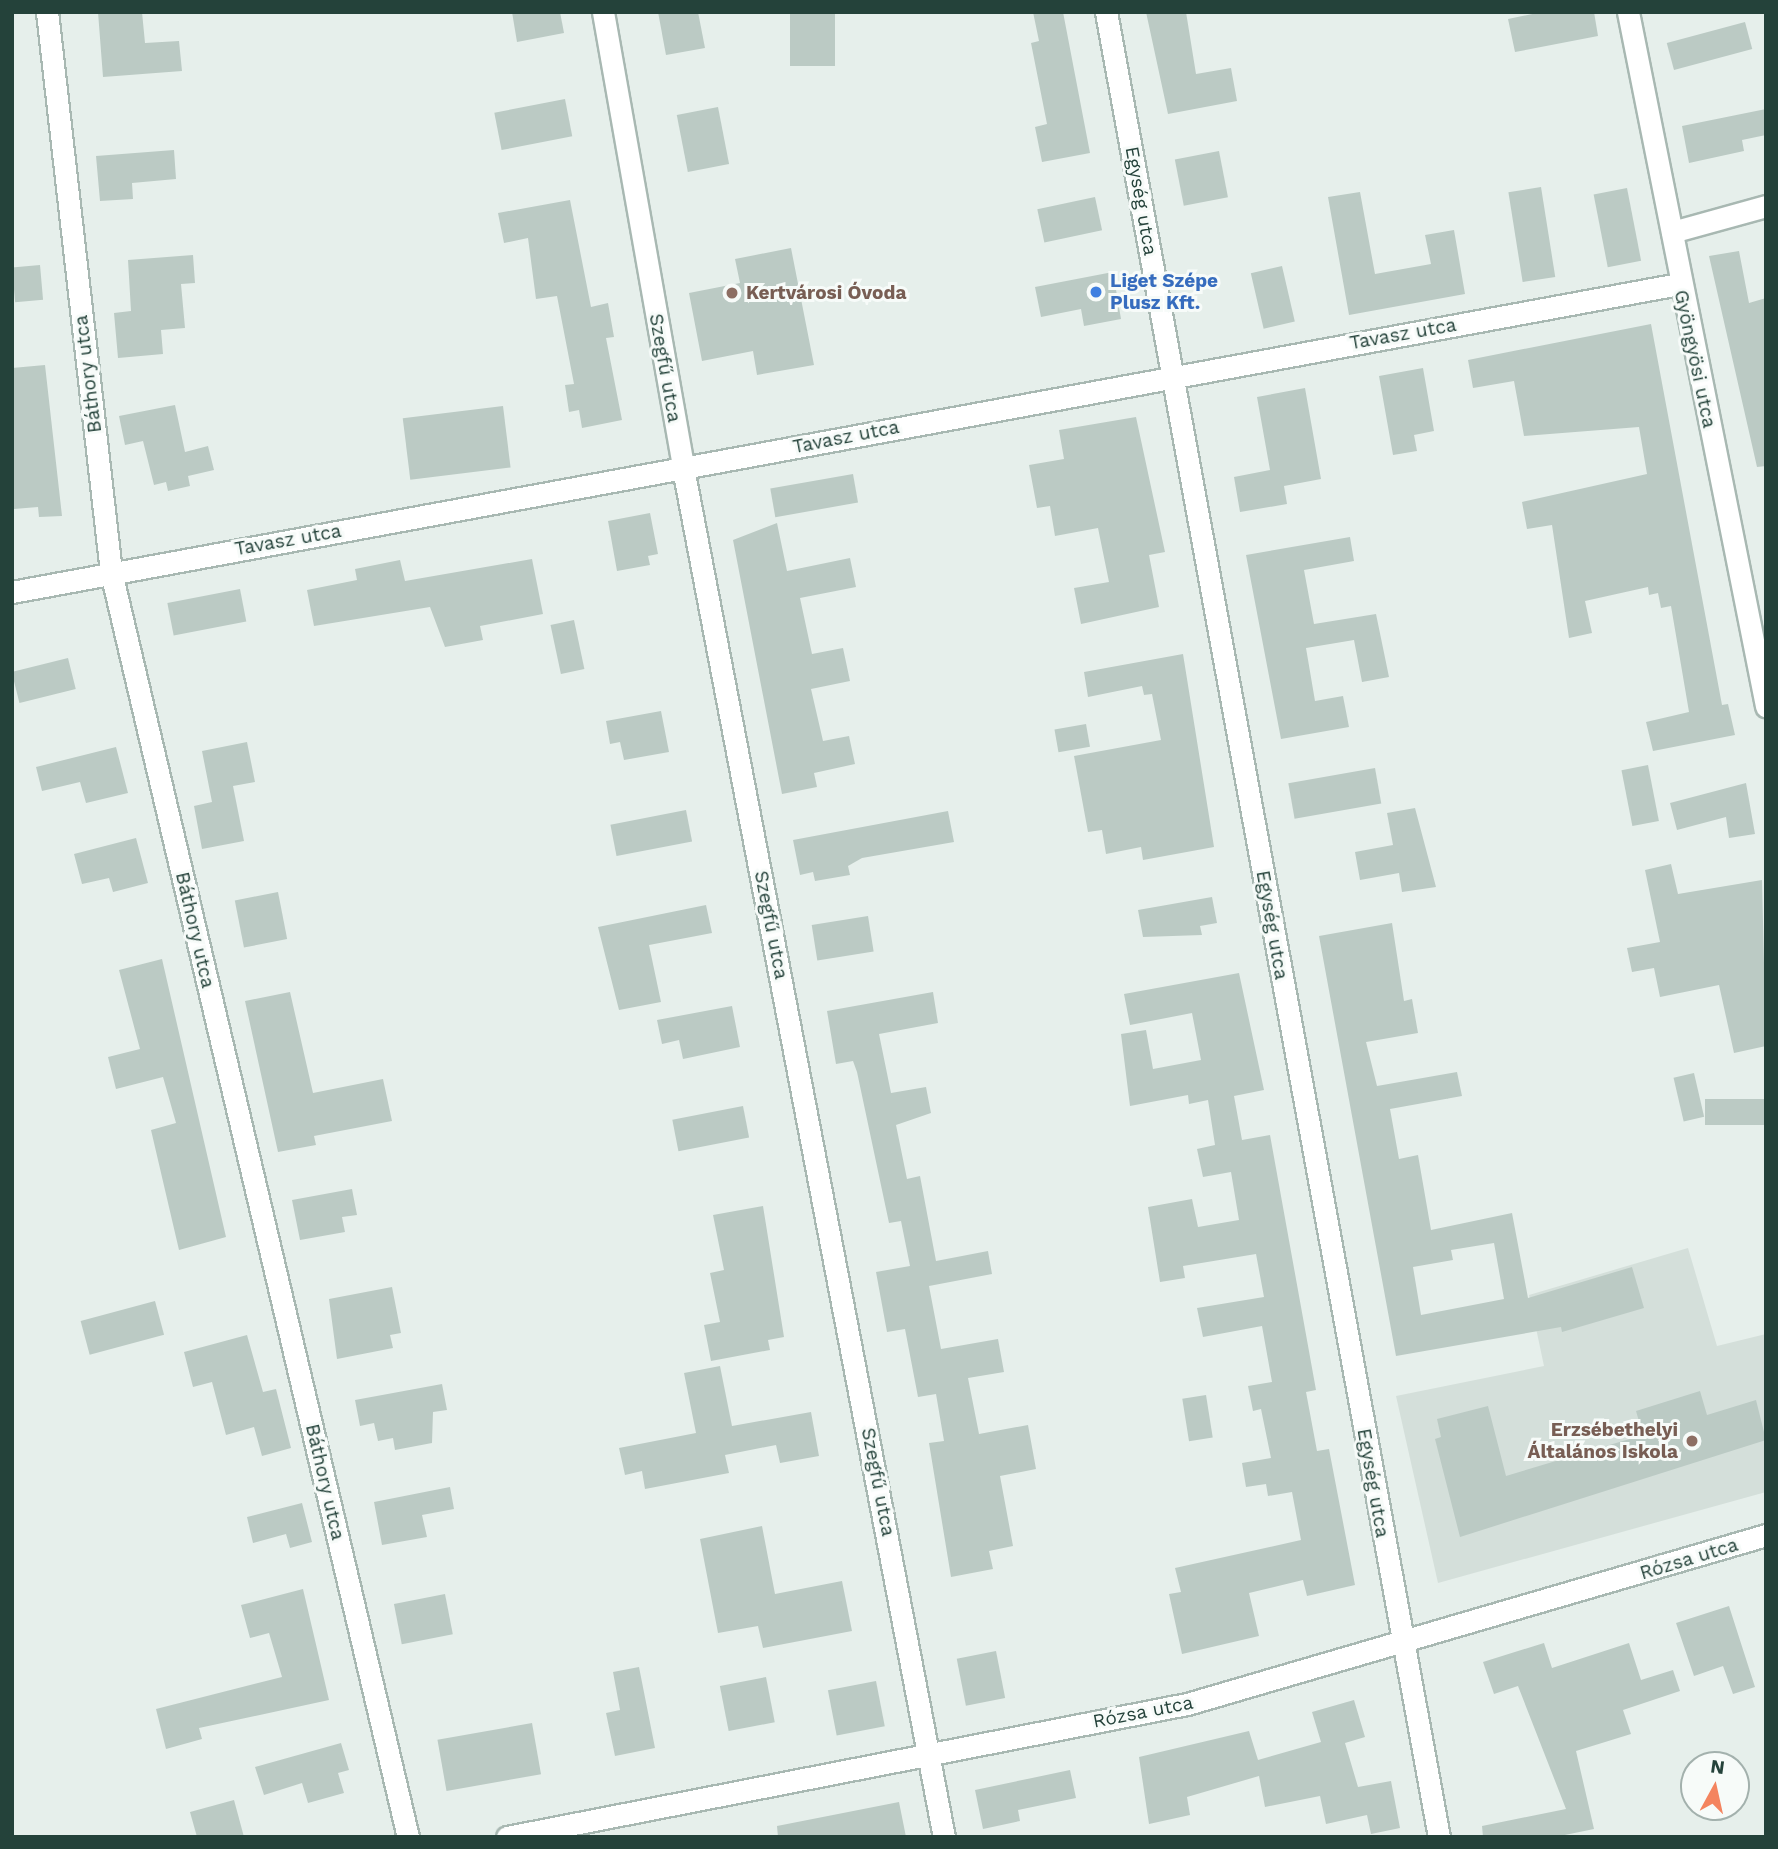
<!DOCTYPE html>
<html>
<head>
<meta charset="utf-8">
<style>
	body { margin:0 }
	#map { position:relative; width:1778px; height:1849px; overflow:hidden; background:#e6efeb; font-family:"Work Sans",sans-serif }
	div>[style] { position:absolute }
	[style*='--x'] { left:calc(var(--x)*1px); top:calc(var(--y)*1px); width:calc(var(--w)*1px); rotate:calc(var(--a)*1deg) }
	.built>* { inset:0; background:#d4dfda }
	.building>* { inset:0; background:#bbcac4; transform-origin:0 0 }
	.roads { filter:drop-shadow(2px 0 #a8b8b2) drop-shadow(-2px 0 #a8b8b2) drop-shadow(0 2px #a8b8b2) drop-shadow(0 -2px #a8b8b2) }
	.minor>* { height:21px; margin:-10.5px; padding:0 10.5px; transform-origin:10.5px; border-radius:10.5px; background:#fff }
	.dots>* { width:19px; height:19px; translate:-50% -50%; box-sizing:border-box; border:4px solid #f7fbf9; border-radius:50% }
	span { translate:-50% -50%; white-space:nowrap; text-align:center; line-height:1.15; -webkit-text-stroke:6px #f7fbf9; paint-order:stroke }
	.street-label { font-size:19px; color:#24423a }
	.shop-label { font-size:19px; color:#366cbe; font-weight:700 }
	.left { translate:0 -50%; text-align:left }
	.education-label { font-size:19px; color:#785e54; font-weight:700 }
	.right { translate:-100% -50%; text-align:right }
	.frame { position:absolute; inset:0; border:14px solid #24423a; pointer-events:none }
	.north { position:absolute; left:1680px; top:1751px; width:70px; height:70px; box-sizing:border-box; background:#f7fbf9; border:2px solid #a3b1ad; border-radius:50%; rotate:8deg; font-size:19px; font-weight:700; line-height:28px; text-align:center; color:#24423a }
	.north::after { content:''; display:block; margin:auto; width:24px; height:32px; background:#f4845f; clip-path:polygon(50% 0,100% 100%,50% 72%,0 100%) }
</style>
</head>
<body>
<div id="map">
	<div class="built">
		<div style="clip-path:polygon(1688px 1248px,1717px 1346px,1766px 1334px,1766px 1492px,1438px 1583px,1396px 1396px,1544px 1366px,1529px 1295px)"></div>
	</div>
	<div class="building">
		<div style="clip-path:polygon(98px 12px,142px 12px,145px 43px,179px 41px,182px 71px,103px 77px)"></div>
		<div style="clip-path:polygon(512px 12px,560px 12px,564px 33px,517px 42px)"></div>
		<div style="clip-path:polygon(658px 12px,698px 12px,705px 48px,666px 55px)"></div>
		<div style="left:790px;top:12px;width:45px;height:54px"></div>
		<div style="clip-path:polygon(1033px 12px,1063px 12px,1090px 153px,1042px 162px,1035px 127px,1047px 124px,1031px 43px,1039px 41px)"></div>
		<div style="clip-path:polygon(1146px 12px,1186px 12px,1196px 74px,1231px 68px,1237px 101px,1168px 114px)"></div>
		<div style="clip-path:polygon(1542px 12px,1594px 12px,1598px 36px,1515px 52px,1508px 19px)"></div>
		<div style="left:1745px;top:22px;width:28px;height:81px;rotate:75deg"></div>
		<div style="left:565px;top:99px;width:38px;height:72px;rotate:79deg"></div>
		<div style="left:718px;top:107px;width:58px;height:42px;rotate:79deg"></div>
		<div style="clip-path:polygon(1766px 109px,1766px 135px,1742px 140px,1744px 151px,1689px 163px,1682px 126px)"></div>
		<div style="clip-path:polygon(174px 150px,176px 179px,132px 183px,133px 199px,100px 201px,96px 156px)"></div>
		<div style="left:1219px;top:151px;width:47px;height:45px;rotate:79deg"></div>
		<div style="left:1541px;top:187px;width:91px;height:33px;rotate:81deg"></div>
		<div style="left:1627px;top:188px;width:74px;height:34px;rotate:79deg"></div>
		<div style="clip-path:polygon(1360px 192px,1375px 274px,1431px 264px,1425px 235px,1454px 230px,1465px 294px,1349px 315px,1328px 197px)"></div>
		<div style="left:1095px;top:197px;width:34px;height:59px;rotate:78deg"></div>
		<div style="clip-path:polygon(570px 200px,591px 307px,608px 303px,614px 337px,606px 338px,622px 420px,582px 428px,579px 410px,569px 412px,565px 385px,574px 384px,557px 296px,536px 299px,528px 238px,504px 243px,498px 213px)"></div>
		<div style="clip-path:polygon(791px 248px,814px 365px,757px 375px,753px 351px,702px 361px,689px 293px,740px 283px,735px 259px)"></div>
		<div style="clip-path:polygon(1739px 251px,1749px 303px,1766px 298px,1766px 466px,1757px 467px,1709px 256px)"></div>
		<div style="clip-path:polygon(193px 255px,195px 283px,181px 284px,185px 328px,161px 330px,163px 354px,118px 358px,114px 313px,131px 311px,128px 260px)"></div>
		<div style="left:40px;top:265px;width:35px;height:28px;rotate:85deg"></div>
		<div style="left:1282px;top:266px;width:57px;height:32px;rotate:77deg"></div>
		<div style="clip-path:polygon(1113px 272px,1121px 319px,1084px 326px,1081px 309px,1041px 317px,1035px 287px)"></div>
		<div style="clip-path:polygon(1651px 324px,1722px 705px,1728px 704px,1735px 735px,1653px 751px,1646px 722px,1689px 712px,1671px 606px,1661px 608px,1658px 593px,1649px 595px,1648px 587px,1585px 601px,1592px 633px,1569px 638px,1552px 525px,1527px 529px,1522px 502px,1647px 474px,1639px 427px,1524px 436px,1514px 381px,1473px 388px,1468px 360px)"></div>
		<div style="clip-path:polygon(45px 365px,62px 516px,39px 517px,38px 507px,14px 509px,12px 500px,12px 368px)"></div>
		<div style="clip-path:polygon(1423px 368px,1434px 431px,1414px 435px,1417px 451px,1393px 455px,1379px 376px)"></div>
		<div style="clip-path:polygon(1305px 388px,1321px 479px,1284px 486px,1287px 504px,1240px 512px,1234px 477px,1270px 470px,1257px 397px)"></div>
		<div style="clip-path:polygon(175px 405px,185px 452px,208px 446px,214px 470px,188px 476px,190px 486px,168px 491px,166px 482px,154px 485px,143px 441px,125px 445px,119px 416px)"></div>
		<div style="left:503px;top:406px;width:62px;height:101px;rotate:83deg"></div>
		<div style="clip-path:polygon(1136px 417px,1165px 552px,1149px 555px,1159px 607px,1081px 624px,1074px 588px,1109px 582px,1098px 528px,1055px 536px,1050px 506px,1037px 508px,1029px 465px,1064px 459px,1059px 430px)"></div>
		<div style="left:853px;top:474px;width:29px;height:84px;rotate:80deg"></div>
		<div style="clip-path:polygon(650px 513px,658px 554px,648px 556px,650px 565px,617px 571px,608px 521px)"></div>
		<div style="clip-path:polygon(777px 523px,787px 571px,850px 558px,856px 587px,800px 598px,812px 654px,843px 648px,850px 681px,811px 689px,823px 741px,849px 736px,855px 764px,814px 773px,817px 787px,782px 794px,733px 540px)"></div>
		<div style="clip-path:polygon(1350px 537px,1354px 561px,1304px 570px,1314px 624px,1376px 614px,1389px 677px,1362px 682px,1354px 640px,1306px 648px,1315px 701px,1343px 696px,1349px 727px,1281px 739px,1246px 555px)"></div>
		<div style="clip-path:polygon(532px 559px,543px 614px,480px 626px,483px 640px,445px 647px,430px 607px,314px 626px,307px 590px,357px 580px,355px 569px,400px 560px,405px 581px)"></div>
		<div style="left:240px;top:589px;width:33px;height:74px;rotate:79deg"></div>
		<div style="left:574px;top:620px;width:50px;height:24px;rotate:78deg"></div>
		<div style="clip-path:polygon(1183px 654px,1214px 847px,1143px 860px,1141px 847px,1106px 854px,1102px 830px,1088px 832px,1074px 756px,1161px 740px,1152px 694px,1144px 695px,1142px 686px,1088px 697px,1084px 672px)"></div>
		<div style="left:68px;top:658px;width:32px;height:58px;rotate:76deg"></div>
		<div style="clip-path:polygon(661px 711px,669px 752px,624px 760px,620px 742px,610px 744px,606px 721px)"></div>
		<div style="left:1086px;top:724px;width:23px;height:32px;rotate:80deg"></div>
		<div style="clip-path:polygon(247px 742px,255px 782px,233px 786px,244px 841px,202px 849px,194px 806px,212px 802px,202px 751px)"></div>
		<div style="clip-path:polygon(116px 747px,128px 793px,86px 803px,80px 782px,42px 791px,36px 767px)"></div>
		<div style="left:1648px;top:765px;width:57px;height:27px;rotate:79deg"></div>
		<div style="left:1375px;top:768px;width:36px;height:88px;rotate:80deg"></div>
		<div style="clip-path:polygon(1746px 783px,1755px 834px,1729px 838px,1726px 817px,1677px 830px,1670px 803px)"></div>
		<div style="clip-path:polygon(1415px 808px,1436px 887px,1402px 892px,1399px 873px,1360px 880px,1355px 852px,1393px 845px,1387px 813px)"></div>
		<div style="left:686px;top:810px;width:32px;height:77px;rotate:79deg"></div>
		<div style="clip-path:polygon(948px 811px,954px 842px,862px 858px,848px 866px,850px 875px,815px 881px,813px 872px,800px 875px,793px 840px)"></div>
		<div style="clip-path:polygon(136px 838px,148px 883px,113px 892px,109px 878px,82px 884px,74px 854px)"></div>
		<div style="clip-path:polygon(1671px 864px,1678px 894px,1762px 880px,1766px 1046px,1734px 1053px,1719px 985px,1660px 997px,1654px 968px,1632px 972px,1627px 948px,1660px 942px,1645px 870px)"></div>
		<div style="left:278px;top:892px;width:48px;height:44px;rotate:79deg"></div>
		<div style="clip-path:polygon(1212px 897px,1217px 923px,1200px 926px,1202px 935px,1143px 937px,1138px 910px)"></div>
		<div style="clip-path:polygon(706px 905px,712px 933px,649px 945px,661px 1002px,619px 1010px,598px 927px)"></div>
		<div style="left:868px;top:916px;width:36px;height:57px;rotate:81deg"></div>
		<div style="clip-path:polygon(evenodd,1392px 923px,1404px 1001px,1412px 999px,1418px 1033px,1366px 1042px,1377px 1086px,1457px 1072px,1462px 1096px,1390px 1109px,1399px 1159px,1418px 1155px,1431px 1230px,1512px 1213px,1528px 1298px,1632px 1267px,1644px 1308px,1562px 1332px,1561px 1327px,1396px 1356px,1319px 936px,1392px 923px,1494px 1243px,1504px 1299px,1421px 1315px,1413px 1267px,1453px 1260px,1451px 1250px,1494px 1243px)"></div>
		<div style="clip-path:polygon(162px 959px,226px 1237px,179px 1250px,151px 1130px,176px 1123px,163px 1077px,116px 1089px,108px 1057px,140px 1049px,119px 970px)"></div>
		<div style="clip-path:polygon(1239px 973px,1264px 1090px,1234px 1096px,1242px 1140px,1270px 1135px,1316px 1390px,1306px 1392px,1317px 1451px,1329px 1449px,1355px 1585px,1307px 1596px,1303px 1580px,1249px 1593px,1259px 1636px,1182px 1654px,1169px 1594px,1181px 1592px,1175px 1568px,1301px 1540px,1292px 1492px,1268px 1496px,1266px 1484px,1246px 1487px,1242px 1463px,1271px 1458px,1261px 1409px,1253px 1411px,1248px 1386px,1272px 1382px,1262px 1326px,1203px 1337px,1197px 1308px,1264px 1297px,1256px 1254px,1183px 1266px,1185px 1278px,1160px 1282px,1148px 1207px,1192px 1199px,1198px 1227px,1239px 1220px,1231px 1172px,1203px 1177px,1197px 1149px,1215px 1145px,1208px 1100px,1189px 1104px,1188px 1095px,1130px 1106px,1121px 1034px,1146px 1030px,1153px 1069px,1201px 1060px,1192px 1013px,1130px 1025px,1124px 994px)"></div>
		<div style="clip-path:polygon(290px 992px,313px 1093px,383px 1079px,392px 1121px,314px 1136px,316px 1145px,278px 1152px,245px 1001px)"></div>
		<div style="clip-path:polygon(933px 992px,938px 1023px,879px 1034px,891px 1093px,926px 1087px,931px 1113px,896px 1125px,907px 1179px,920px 1176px,936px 1261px,988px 1251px,992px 1274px,929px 1286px,941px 1349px,998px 1339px,1004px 1372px,968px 1378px,979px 1434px,1028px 1425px,1036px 1469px,1000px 1476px,1013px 1546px,989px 1551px,993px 1569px,951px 1577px,929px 1443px,944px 1441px,936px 1394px,918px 1397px,905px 1329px,887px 1332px,876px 1272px,910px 1266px,901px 1221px,889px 1223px,857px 1072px,853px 1061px,836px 1064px,827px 1011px)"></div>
		<div style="clip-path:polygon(732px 1006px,740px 1047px,683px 1059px,679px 1040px,662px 1044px,657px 1020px)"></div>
		<div style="left:1694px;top:1073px;width:45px;height:21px;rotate:77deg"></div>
		<div style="left:1766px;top:1099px;width:26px;height:61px;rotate:90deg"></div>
		<div style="left:743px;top:1106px;width:32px;height:72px;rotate:79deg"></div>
		<div style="clip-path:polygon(352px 1189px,357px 1215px,342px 1217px,345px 1232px,300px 1240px,292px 1200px)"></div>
		<div style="clip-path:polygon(763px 1206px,784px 1337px,768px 1340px,770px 1350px,711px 1361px,704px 1325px,720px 1322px,710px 1273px,724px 1270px,713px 1215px)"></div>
		<div style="clip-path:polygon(392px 1287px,401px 1333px,390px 1335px,393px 1348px,337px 1359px,329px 1299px)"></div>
		<div style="left:155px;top:1301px;width:35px;height:77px;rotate:75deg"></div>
		<div style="clip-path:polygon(247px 1335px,263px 1392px,276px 1389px,291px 1448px,262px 1456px,254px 1427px,226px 1435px,212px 1382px,193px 1387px,184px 1352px)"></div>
		<div style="clip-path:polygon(720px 1366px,732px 1426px,811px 1412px,819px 1456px,780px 1463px,776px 1445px,725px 1455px,729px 1473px,645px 1489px,642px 1471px,625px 1475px,619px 1448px,696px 1433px,684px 1373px)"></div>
		<div style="clip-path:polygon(442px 1384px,447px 1410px,433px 1412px,432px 1443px,395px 1450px,393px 1438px,378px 1441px,374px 1423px,360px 1426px,355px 1400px)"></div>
		<div style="clip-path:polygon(1700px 1391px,1707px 1415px,1756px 1400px,1766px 1440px,1460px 1537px,1435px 1439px,1441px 1437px,1437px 1419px,1488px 1406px,1506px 1476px,1643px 1435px,1636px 1411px)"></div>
		<div style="left:1206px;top:1395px;width:43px;height:24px;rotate:81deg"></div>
		<div style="clip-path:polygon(450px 1487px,454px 1509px,422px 1515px,427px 1537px,382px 1545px,374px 1502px)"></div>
		<div style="clip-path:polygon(302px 1503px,312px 1542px,290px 1548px,286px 1534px,253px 1543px,247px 1517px)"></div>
		<div style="clip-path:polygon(762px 1526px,775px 1594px,842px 1581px,852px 1631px,763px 1648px,758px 1626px,718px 1633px,700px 1539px)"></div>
		<div style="clip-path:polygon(303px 1589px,329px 1700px,199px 1728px,202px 1739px,166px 1749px,156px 1709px,282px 1677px,269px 1633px,250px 1638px,241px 1605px)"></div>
		<div style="left:445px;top:1594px;width:41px;height:52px;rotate:79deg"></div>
		<div style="clip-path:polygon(1729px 1606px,1755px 1687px,1733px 1694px,1723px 1666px,1694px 1676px,1676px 1623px)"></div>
		<div style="clip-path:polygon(1544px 1643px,1552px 1668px,1629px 1643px,1641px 1680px,1673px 1670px,1680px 1691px,1623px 1710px,1631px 1734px,1576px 1751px,1594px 1829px,1555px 1837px,1483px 1837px,1482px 1826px,1566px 1809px,1518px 1686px,1494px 1694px,1483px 1662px)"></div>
		<div style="left:996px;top:1651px;width:48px;height:40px;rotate:79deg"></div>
		<div style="clip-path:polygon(639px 1667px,655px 1748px,615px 1756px,606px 1713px,620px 1710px,613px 1672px)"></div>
		<div style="left:766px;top:1677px;width:46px;height:47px;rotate:79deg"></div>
		<div style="left:876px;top:1681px;width:46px;height:49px;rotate:79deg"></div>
		<div style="clip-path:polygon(1354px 1700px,1365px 1737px,1345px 1743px,1358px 1787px,1391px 1781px,1400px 1828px,1371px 1834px,1367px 1815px,1326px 1824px,1320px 1796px,1265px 1807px,1259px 1776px,1187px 1797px,1190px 1815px,1149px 1824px,1139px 1757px,1249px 1731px,1258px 1760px,1321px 1742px,1312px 1712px)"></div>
		<div style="left:532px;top:1723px;width:52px;height:96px;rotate:80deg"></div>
		<div style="clip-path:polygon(341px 1743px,349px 1770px,338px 1773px,344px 1793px,308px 1803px,302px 1783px,264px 1795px,255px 1767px)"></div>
		<div style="clip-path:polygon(1070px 1770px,1076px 1798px,1018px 1810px,1020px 1821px,983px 1829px,975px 1790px)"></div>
		<div style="clip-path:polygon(234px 1800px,244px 1837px,197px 1837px,190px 1812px)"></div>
		<div style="clip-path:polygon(899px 1802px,906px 1837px,778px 1837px,777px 1826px)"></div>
	</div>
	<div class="roads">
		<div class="minor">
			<div style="--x:47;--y:12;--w:564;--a:83.48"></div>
			<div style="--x:111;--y:572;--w:1299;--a:76.79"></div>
			<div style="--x:603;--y:12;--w:463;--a:80"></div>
			<div style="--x:683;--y:468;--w:1394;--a:79.21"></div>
			<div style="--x:1106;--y:12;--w:1855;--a:79.66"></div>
			<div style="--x:1628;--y:12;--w:708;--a:78.75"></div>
			<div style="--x:1672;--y:232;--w:98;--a:-15.5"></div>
			<div style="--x:12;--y:592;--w:1695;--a:-10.47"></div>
			<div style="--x:507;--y:1837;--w:693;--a:-11.07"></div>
			<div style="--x:1187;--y:1704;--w:603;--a:-16.27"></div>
		</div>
	</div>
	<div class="dots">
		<div style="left:1096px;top:292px;background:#3f7fe0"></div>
		<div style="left:732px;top:293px;background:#8d6e63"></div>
		<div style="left:1692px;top:1441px;background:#8d6e63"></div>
	</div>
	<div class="street-label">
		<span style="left:1141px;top:201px;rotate:80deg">Egység utca</span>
		<span style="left:1403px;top:334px;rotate:-10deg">Tavasz utca</span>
		<span style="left:1695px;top:359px;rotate:78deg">Gyöngyösi utca</span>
		<span style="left:665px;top:368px;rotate:80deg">Szegfű utca</span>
		<span style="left:88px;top:374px;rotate:-97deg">Báthory utca</span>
		<span style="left:846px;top:437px;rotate:-11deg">Tavasz utca</span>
		<span style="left:288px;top:540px;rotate:-10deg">Tavasz utca</span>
		<span style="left:771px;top:925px;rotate:79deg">Szegfű utca</span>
		<span style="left:1272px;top:925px;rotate:80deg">Egység utca</span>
		<span style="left:195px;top:930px;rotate:77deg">Báthory utca</span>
		<span style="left:325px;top:1482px;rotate:77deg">Báthory utca</span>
		<span style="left:878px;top:1482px;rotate:79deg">Szegfű utca</span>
		<span style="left:1373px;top:1483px;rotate:80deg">Egység utca</span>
		<span style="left:1689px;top:1559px;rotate:-17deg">Rózsa utca</span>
		<span style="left:1143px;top:1712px;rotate:-11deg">Rózsa utca</span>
	</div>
	<div class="shop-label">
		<span class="left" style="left:1110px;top:292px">Liget Szépe<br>Plusz Kft.</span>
	</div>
	<div class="education-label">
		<span class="left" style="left:746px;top:293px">Kertvárosi Óvoda</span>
		<span class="right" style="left:1678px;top:1441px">Erzsébethelyi<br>Általános Iskola</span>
	</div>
	<div class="frame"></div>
	<div class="north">N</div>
</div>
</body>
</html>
